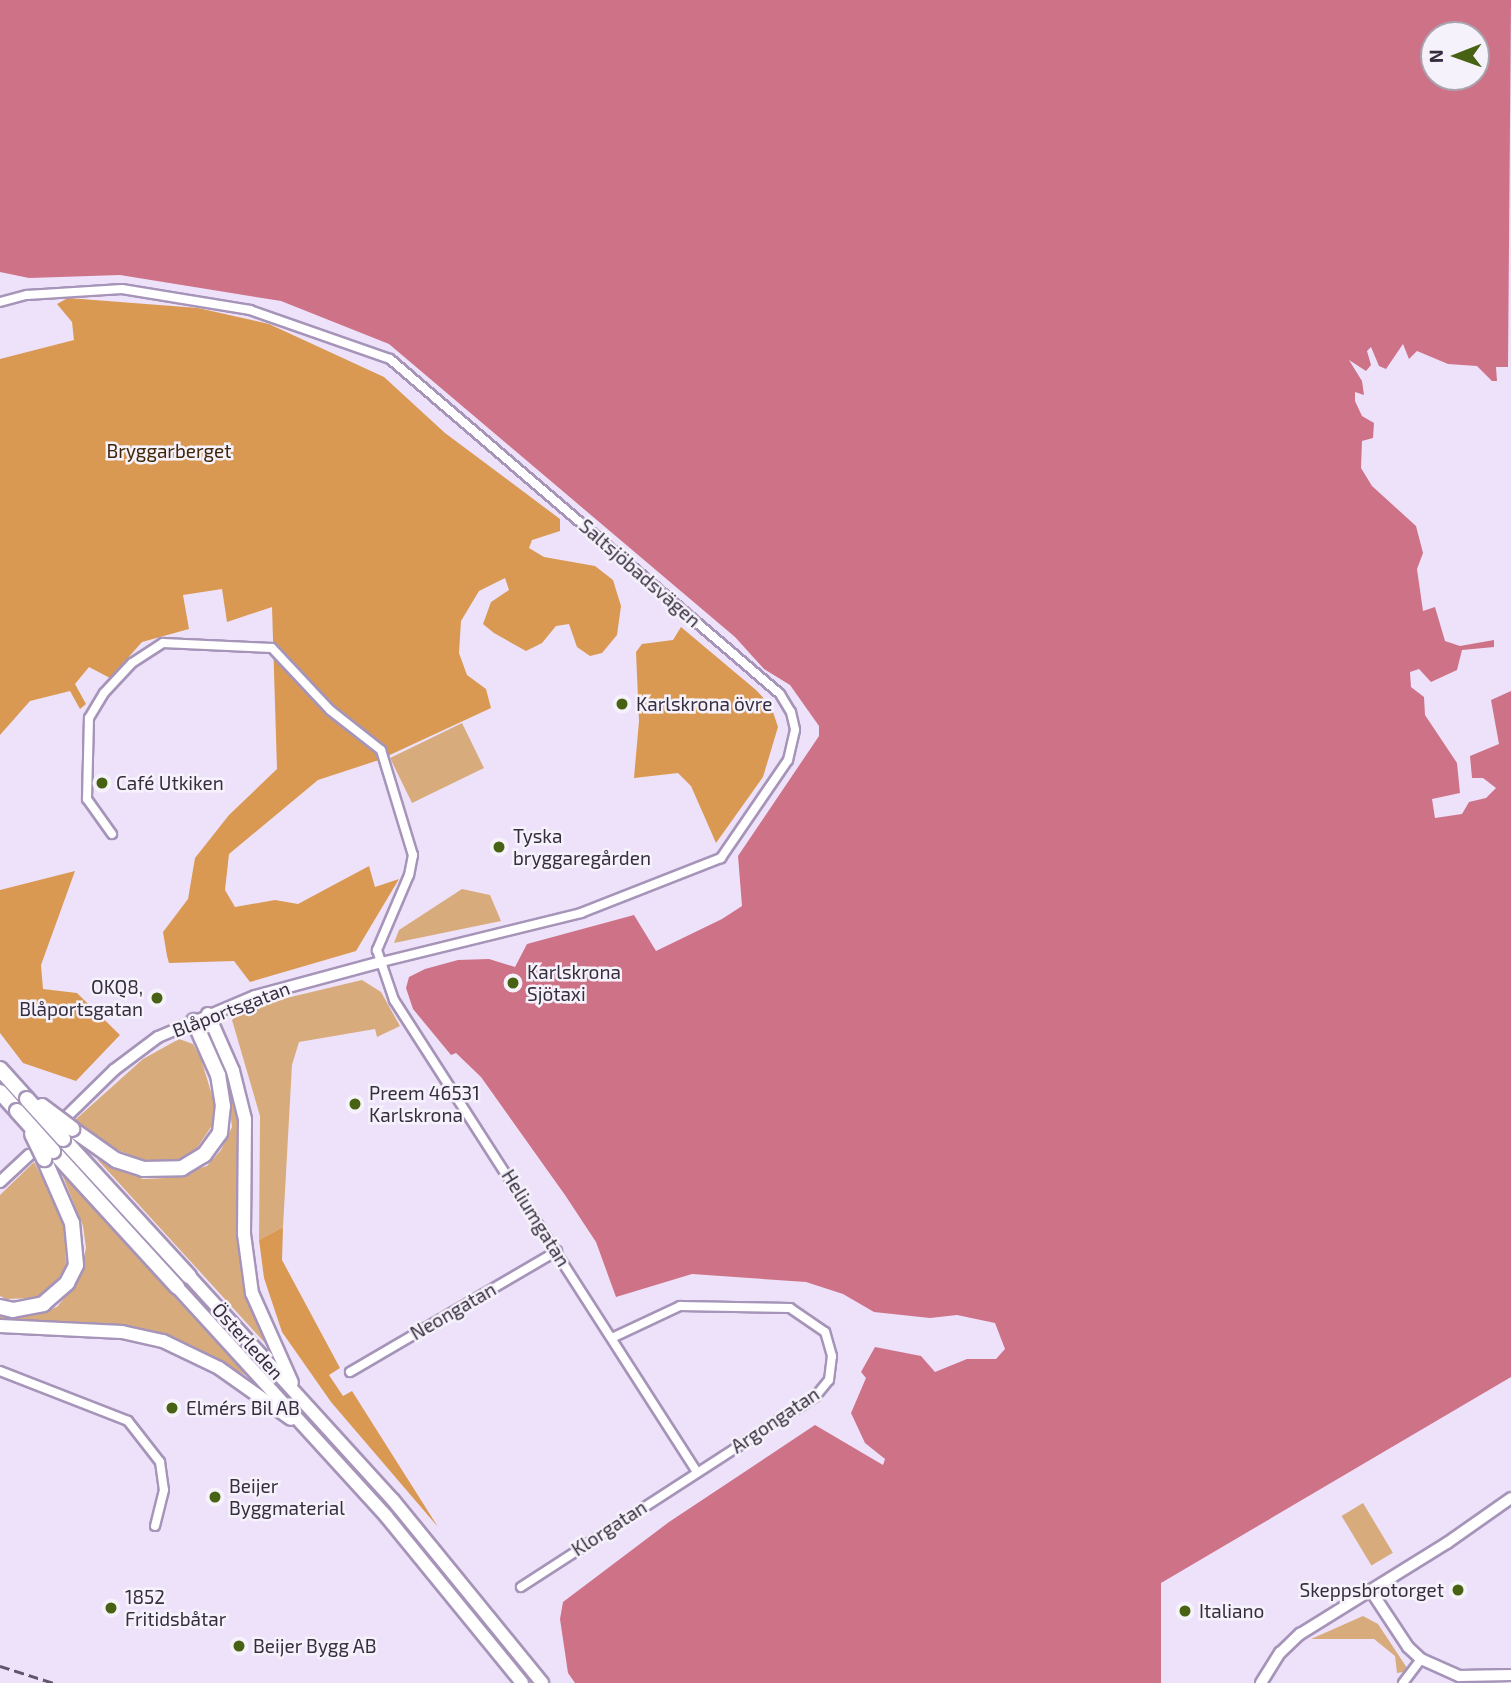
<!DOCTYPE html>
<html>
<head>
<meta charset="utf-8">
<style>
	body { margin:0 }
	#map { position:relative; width:1511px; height:1683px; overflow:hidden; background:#ede2fa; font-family:"Exo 2",sans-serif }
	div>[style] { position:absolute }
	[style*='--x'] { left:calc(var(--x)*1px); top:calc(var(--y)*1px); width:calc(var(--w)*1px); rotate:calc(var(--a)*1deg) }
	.green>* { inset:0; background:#d8ab7d; transform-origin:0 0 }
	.forest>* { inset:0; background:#d99952 }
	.water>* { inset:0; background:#ce7287 }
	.roads { filter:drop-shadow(2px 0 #a694b9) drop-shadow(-2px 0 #a694b9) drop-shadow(0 2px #a694b9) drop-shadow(0 -2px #a694b9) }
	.minor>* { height:8px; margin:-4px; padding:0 4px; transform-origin:4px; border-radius:4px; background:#fff }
	.tertiary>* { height:10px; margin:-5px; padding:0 5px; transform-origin:5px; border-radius:5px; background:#fff }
	.primary>* { height:12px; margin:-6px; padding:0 6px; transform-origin:6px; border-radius:6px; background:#fff }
	.motorway>* { height:14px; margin:-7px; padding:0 7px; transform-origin:7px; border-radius:7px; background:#fff }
	.rail>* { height:2.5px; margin-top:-1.25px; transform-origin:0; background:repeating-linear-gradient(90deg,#5f5769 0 10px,transparent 0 15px) }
	.bridges { filter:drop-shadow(2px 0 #a694b9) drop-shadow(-2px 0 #a694b9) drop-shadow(0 2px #a694b9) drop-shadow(0 -2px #a694b9) }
	.motorway-bridge>* { height:14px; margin:-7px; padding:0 7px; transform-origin:7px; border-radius:7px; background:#fff }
	.dots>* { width:19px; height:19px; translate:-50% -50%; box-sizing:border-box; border:4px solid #f6f2fb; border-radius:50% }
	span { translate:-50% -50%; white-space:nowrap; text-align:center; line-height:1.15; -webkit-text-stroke:5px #f6f2fb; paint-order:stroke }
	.park-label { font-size:19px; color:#402607 }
	.street-label { font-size:19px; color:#362e3e }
	.poi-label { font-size:19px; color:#362e3e }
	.left { translate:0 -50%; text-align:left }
	.right { translate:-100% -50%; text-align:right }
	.north { position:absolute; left:1420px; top:21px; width:70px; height:70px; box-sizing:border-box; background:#f6f2fb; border:2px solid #a9a4af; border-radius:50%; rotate:269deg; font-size:19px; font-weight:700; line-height:28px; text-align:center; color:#362e3e }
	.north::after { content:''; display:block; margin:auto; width:24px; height:32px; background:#486213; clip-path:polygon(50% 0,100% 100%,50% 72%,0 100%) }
</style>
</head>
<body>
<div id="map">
	<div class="green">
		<div style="left:462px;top:723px;width:50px;height:80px;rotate:64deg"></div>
		<div style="clip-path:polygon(462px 889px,490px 895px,501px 921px,394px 943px,399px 930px)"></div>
		<div style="clip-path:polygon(362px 980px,381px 992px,400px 1026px,377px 1037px,375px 1029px,299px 1042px,292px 1065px,283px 1227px,259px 1240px,260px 1116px,232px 1020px,244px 1008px)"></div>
		<div style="clip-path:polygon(179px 1039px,193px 1044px,201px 1059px,215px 1105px,213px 1124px,195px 1151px,183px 1159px,147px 1162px,106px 1145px,75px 1120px,143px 1059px)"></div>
		<div style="clip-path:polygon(225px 1068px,240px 1120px,237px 1219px,244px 1285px,265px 1343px,97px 1159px,143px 1179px,166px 1178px,207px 1166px,221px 1150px,232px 1127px)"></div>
		<div style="clip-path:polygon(34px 1162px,65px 1223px,66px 1266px,52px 1289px,36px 1298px,6px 1299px,0 1296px,0 1195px)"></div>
		<div style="clip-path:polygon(62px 1174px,247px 1376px,191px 1345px,149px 1331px,0 1322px,0 1313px,29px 1316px,57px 1307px,79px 1280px,86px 1248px,83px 1226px)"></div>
		<div style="left:1363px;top:1503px;width:58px;height:25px;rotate:59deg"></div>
		<div style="clip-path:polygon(1363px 1616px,1378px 1624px,1409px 1671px,1397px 1673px,1395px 1656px,1374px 1639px,1311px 1639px)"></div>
	</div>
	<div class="forest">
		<div style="clip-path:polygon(68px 298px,198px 308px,269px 324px,384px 377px,445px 433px,560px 519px,560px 531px,532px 540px,529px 548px,544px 557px,595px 566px,613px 580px,621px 606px,617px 635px,602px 653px,590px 656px,577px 647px,569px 624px,556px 626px,542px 643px,526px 651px,494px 633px,483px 624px,491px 602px,509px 590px,505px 578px,479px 591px,461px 621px,459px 653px,467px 675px,486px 689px,491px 708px,379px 760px,318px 780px,229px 854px,225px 890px,235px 907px,275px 900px,298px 904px,369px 866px,375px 887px,399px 879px,356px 951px,250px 982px,234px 961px,169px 963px,167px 956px,163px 932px,188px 899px,195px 858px,229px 815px,277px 769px,272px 607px,227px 622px,222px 589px,183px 595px,189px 629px,142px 642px,110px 678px,89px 667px,75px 684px,86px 704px,80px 709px,70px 691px,30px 701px,0 735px,0 359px,74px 340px,72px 322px,57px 304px)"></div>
		<div style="clip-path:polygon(681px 627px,756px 690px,771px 706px,778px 727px,763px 777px,716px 843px,691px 786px,678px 773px,634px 778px,639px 721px,636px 652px,642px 644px,673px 640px)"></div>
		<div style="clip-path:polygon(75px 871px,41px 965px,43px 989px,77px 993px,120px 1035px,76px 1081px,23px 1063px,0 1033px,0 890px)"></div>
		<div style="clip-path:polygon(283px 1227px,282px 1260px,340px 1368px,329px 1375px,343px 1396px,352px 1391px,438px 1527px,331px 1402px,282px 1332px,264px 1278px,259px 1240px)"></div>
	</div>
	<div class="water">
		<div style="clip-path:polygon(evenodd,0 0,1511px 0,1508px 367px,1496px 367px,1497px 381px,1492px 381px,1477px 366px,1448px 364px,1417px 351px,1409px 359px,1403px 344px,1386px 369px,1379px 366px,1371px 347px,1367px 351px,1371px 365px,1366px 371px,1349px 360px,1362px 381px,1364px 395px,1355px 392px,1355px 401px,1362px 416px,1374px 423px,1373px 438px,1362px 441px,1361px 468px,1372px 486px,1416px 526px,1423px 553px,1417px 569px,1423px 611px,1435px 607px,1445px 641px,1460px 646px,1494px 640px,1494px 647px,1462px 650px,1457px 670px,1431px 682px,1419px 669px,1410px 672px,1411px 687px,1424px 697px,1425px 715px,1457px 763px,1460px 793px,1432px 799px,1435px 818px,1462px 814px,1469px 802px,1486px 798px,1496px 788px,1483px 778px,1472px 778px,1470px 756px,1499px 744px,1491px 700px,1511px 691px,1511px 1377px,1161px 1583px,1161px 1683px,575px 1683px,568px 1673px,560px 1619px,563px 1602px,669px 1522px,815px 1425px,883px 1465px,885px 1459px,865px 1443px,851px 1413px,866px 1378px,861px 1372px,875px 1347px,921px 1356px,935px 1372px,967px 1359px,996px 1359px,1005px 1349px,995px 1323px,957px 1315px,930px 1318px,874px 1312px,843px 1294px,806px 1282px,692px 1274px,616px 1297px,596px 1242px,565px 1195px,481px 1077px,456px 1053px,451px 1055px,413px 1009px,406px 988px,409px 977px,425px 969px,458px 960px,489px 959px,515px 967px,527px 944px,634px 915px,656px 951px,722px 919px,742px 906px,738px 856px,819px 736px,819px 726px,790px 685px,764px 669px,735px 637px,389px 344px,281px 301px,120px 275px,29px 278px,0 272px,0 0,1476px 35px,1476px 77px,1434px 77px,1434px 35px,1476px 35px)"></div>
	</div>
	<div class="roads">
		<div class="minor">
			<div style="--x:0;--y:302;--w:28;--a:-15"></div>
			<div style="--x:27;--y:295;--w:95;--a:-3.6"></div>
			<div style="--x:122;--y:289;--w:130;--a:9.3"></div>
			<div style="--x:250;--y:310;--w:148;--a:19.3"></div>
			<div style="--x:390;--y:359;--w:514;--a:40.66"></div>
			<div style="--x:780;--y:694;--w:21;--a:59"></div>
			<div style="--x:791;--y:712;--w:18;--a:77"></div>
			<div style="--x:795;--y:730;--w:31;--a:103"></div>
			<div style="--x:788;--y:760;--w:119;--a:124.4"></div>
			<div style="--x:721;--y:858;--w:150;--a:158.6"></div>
			<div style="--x:581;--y:913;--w:206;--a:166.2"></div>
			<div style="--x:112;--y:834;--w:43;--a:-125.5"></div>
			<div style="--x:87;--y:799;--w:81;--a:-88.6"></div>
			<div style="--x:89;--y:718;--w:29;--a:-59"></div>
			<div style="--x:104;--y:693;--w:41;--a:-47"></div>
			<div style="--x:132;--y:663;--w:37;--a:-33"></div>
			<div style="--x:163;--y:643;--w:109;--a:2.6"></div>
			<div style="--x:272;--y:648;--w:85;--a:46.9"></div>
			<div style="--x:330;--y:710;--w:65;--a:38.1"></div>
			<div style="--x:381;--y:750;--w:110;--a:73.1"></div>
			<div style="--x:413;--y:855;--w:20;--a:101"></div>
			<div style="--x:409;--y:875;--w:82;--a:113.1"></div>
			<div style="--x:377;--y:950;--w:53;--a:71.2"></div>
			<div style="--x:394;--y:1000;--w:561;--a:57.3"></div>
			<div style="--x:0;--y:1371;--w:137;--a:21.3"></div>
			<div style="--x:128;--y:1421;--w:52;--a:52"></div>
			<div style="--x:160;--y:1462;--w:28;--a:82"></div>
			<div style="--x:164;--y:1490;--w:37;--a:104"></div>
			<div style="--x:350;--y:1372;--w:240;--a:-30.3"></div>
			<div style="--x:521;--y:1587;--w:350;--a:-32.9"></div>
			<div style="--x:815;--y:1397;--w:22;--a:-51"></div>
			<div style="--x:829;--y:1380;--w:24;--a:-83"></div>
			<div style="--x:832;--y:1356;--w:25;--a:-106"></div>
			<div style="--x:825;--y:1332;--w:42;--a:-145.6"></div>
			<div style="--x:790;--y:1308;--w:110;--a:-179"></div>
			<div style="--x:680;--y:1306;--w:75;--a:154.8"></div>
			<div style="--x:1403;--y:1683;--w:30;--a:-53"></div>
		</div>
		<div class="tertiary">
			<div style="--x:67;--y:1116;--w:66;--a:-44.4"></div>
			<div style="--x:114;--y:1070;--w:55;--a:-36.9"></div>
			<div style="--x:158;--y:1037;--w:105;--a:-22.9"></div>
			<div style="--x:255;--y:996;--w:131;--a:-15.1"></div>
			<div style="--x:0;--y:1182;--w:40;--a:-43"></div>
			<div style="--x:1371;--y:1591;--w:67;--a:56.5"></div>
			<div style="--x:1408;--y:1647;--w:18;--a:43"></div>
			<div style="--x:1421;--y:1659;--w:42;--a:24.1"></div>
			<div style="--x:1459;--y:1676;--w:52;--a:-1.1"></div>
			<div style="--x:1261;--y:1683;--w:36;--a:-58"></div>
			<div style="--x:1280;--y:1653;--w:28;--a:-44"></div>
			<div style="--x:1300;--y:1634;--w:173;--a:-31.8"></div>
			<div style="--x:1447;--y:1543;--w:78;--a:-35.1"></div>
		</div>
		<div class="primary">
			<div style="--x:208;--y:1014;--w:62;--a:66.3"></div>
			<div style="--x:233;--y:1071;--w:49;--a:76"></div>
			<div style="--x:245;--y:1119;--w:115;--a:90.5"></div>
			<div style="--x:244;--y:1234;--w:60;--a:82.3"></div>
			<div style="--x:252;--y:1293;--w:98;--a:66"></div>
			<div style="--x:189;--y:1276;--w:303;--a:47.7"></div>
			<div style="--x:393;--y:1500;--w:236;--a:50.8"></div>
			<div style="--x:177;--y:1287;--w:310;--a:47.6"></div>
			<div style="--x:386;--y:1516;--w:215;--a:50.8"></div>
			<div style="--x:0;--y:1326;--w:122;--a:2.8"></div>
			<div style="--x:122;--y:1332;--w:42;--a:12.4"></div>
			<div style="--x:163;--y:1341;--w:62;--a:25.7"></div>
			<div style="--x:219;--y:1368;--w:88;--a:35.3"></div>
		</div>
		<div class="motorway">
			<div style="--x:0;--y:1069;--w:40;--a:48"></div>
			<div style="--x:0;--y:1092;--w:25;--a:48"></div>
			<div style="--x:72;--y:1129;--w:54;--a:35.2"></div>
			<div style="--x:116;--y:1160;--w:28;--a:18"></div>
			<div style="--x:143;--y:1169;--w:39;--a:-1"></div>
			<div style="--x:182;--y:1168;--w:26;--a:-31"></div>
			<div style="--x:204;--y:1155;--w:27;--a:-54"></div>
			<div style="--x:220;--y:1133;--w:27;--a:-84"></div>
			<div style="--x:223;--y:1106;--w:31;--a:-99"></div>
			<div style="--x:218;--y:1075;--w:59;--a:-114"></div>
			<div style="--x:63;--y:1139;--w:186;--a:47.4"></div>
			<div style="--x:53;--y:1151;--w:184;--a:47.6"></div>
			<div style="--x:0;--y:1307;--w:13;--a:13"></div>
			<div style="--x:13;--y:1310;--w:31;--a:-11"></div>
			<div style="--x:43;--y:1304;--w:32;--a:-41"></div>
			<div style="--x:67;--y:1283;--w:20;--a:-63"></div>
			<div style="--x:76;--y:1265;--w:42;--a:-95.4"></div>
			<div style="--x:72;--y:1223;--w:70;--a:-113.6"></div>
		</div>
	</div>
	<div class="rail">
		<div style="--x:0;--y:1666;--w:57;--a:17.5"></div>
	</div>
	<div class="bridges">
		<div class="motorway-bridge">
			<div style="--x:27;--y:1099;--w:54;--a:48"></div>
			<div style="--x:42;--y:1106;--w:38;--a:37"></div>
			<div style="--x:17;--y:1111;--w:54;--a:48"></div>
			<div style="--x:32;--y:1134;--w:28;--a:64"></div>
		</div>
	</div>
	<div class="dots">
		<div style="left:622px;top:704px;background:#486213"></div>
		<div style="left:102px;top:783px;background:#486213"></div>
		<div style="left:499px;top:847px;background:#486213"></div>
		<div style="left:513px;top:983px;background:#486213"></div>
		<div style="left:157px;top:998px;background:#486213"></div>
		<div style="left:355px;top:1104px;background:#486213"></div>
		<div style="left:172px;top:1408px;background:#486213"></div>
		<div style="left:215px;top:1497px;background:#486213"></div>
		<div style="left:1458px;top:1590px;background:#486213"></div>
		<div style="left:111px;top:1608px;background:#486213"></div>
		<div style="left:1185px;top:1611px;background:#486213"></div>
		<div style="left:239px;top:1646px;background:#486213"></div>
	</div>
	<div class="park-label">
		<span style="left:169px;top:451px">Bryggarberget</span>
	</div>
	<div class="street-label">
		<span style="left:640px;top:573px;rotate:41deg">Saltsjöbadsvägen</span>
		<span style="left:231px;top:1009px;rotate:-21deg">Blåportsgatan</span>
		<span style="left:536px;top:1218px;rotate:58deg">Heliumgatan</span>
		<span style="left:453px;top:1311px;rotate:-30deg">Neongatan</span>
		<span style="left:248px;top:1341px;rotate:48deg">Österleden</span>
		<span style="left:775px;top:1420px;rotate:-34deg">Argongatan</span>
		<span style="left:609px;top:1528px;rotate:-33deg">Klorgatan</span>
	</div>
	<div class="poi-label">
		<span class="left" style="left:636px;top:704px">Karlskrona övre</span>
		<span class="left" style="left:116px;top:783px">Café Utkiken</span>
		<span class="left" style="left:513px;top:847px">Tyska<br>bryggaregården</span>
		<span class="left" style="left:527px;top:983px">Karlskrona<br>Sjötaxi</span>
		<span class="right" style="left:143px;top:998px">OKQ8,<br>Blåportsgatan</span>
		<span class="left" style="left:369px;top:1104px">Preem 46531<br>Karlskrona</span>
		<span class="left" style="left:186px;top:1408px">Elmérs Bil AB</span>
		<span class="left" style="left:229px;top:1497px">Beijer<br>Byggmaterial</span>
		<span class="right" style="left:1444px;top:1590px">Skeppsbrotorget</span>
		<span class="left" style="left:125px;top:1608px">1852<br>Fritidsbåtar</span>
		<span class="left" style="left:1199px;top:1611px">Italiano</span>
		<span class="left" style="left:253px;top:1646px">Beijer Bygg AB</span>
	</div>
	<div class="north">N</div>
</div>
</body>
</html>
